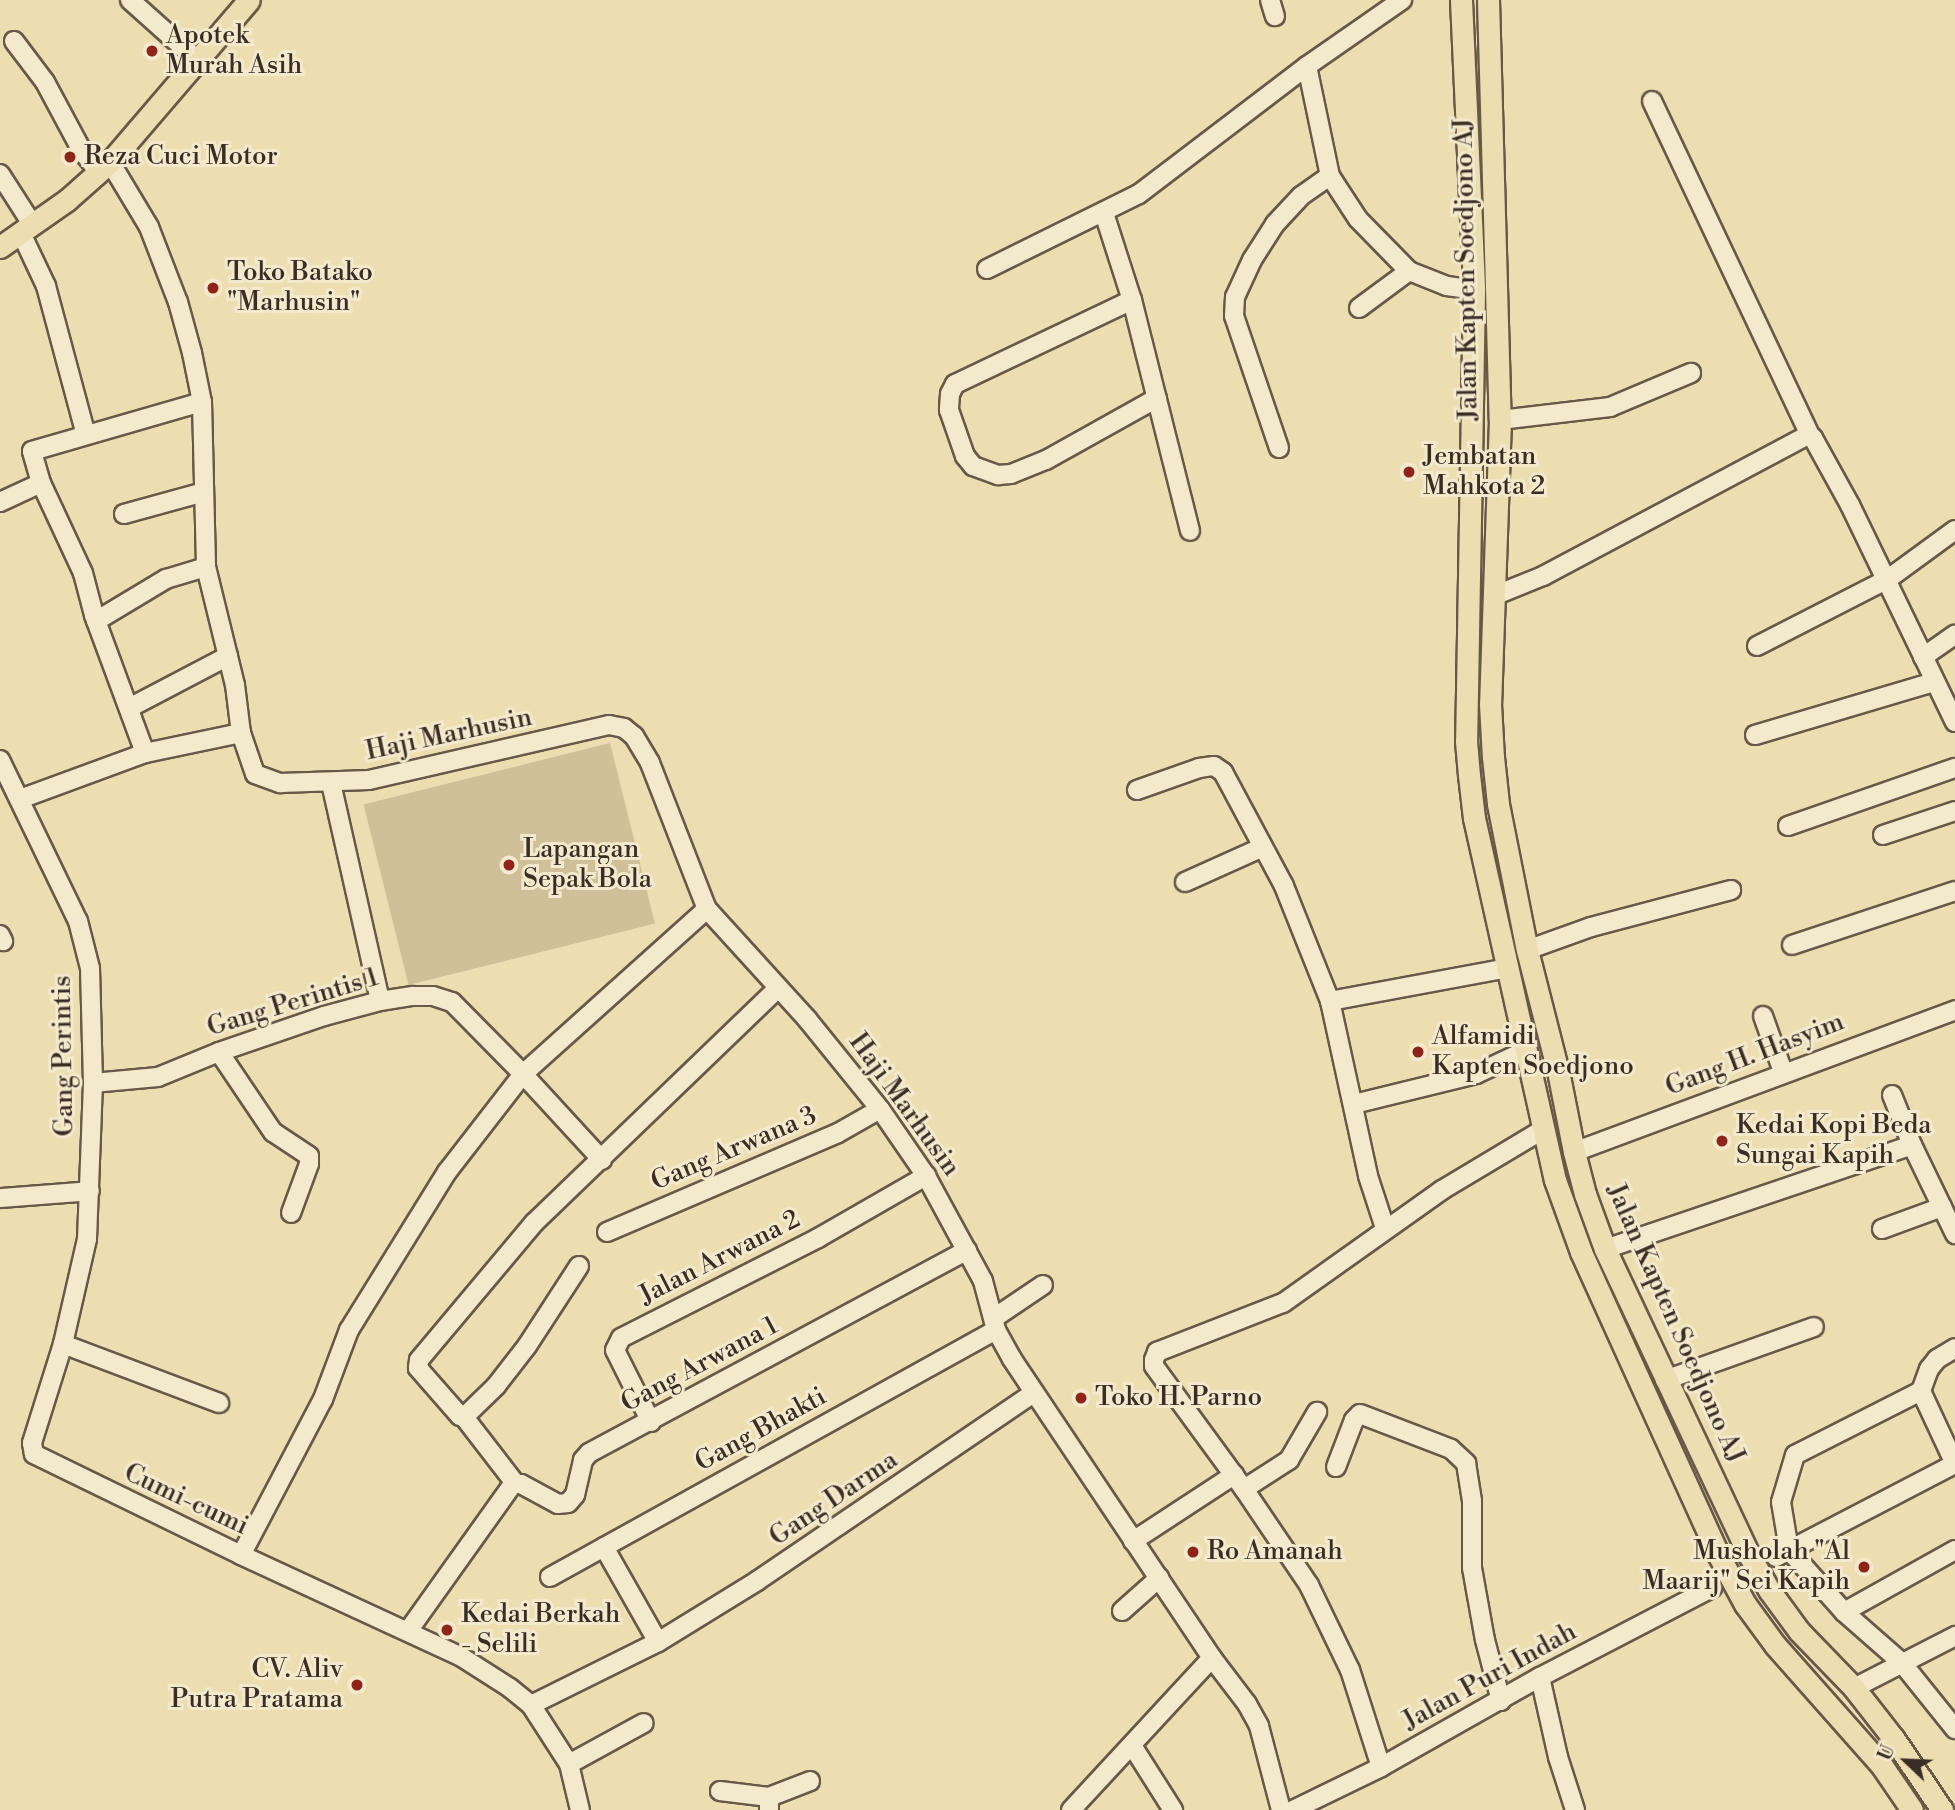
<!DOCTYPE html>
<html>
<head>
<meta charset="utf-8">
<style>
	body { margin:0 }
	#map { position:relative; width:1955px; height:1810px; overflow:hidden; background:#eddeb2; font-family:"Libre Bodoni",serif }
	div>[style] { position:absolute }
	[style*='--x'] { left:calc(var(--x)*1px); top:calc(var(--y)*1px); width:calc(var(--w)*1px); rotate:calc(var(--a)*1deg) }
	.green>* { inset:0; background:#cfc09a; transform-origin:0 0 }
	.minor-tunnel>* { height:18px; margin-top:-9px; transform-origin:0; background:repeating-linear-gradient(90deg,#c9bb96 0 18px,transparent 0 27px) }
	.roads { filter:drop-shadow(2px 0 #675948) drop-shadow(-2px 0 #675948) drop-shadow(0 2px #675948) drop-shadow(0 -2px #675948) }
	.minor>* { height:18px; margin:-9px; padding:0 9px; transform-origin:9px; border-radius:9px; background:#f3eacd }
	.major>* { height:21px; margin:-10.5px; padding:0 10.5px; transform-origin:10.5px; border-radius:10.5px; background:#eddeb2 }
	.dots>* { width:19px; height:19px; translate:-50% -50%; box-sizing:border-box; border:4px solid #f3eacd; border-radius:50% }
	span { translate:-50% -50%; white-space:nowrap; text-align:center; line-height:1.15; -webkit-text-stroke:6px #f3eacd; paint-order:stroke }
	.poi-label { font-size:26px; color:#3a2d25 }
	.left { translate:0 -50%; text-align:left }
	.right { translate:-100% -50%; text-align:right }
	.street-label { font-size:26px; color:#3a2d25 }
	.north { position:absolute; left:1871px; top:1726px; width:70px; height:70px; -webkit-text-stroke:5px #f3eacd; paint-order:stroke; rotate:293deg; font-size:19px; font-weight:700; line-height:28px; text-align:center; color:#3a2d25 }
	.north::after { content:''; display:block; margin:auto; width:24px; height:32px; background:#3a2d25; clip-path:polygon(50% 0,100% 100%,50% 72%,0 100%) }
</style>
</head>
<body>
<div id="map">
	<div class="green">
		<div style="left:610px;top:743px;width:186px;height:254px;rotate:76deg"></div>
	</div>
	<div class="minor-tunnel">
		<div style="--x:1712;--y:1588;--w:71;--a:-25.8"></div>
	</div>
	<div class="roads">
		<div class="minor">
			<div style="--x:130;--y:0;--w:90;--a:41.8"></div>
			<div style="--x:1270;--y:0;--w:17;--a:73"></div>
			<div style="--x:14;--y:41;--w:51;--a:52.9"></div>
			<div style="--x:45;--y:82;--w:78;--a:61.8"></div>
			<div style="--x:82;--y:151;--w:27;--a:51"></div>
			<div style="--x:1307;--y:66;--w:112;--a:78.2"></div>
			<div style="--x:1330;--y:176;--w:51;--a:56.9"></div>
			<div style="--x:1358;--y:219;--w:73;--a:45.6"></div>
			<div style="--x:1409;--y:271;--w:41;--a:21.5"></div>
			<div style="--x:1447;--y:286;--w:27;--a:8"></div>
			<div style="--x:1652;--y:101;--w:370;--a:64.7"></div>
			<div style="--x:110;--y:162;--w:76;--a:59"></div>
			<div style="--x:149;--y:227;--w:80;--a:68.9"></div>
			<div style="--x:178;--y:302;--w:53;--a:74.6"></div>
			<div style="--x:192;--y:353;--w:50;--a:78.5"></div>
			<div style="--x:202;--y:402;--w:165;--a:88.6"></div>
			<div style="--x:206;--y:567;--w:122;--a:76.2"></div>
			<div style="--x:235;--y:685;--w:48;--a:82.9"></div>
			<div style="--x:241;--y:733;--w:43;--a:71.1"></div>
			<div style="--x:255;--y:774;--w:27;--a:20"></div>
			<div style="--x:280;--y:783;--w:89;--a:-1.9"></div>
			<div style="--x:369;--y:780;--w:246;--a:-12.9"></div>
			<div style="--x:609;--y:725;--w:15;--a:11"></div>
			<div style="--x:624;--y:728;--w:13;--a:39"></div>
			<div style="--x:634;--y:736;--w:31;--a:59"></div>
			<div style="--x:650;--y:763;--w:157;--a:68.7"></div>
			<div style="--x:707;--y:909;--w:149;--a:47.7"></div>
			<div style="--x:807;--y:1019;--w:116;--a:51"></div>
			<div style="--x:880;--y:1109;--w:81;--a:55.5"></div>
			<div style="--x:926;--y:1176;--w:119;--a:61.5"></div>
			<div style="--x:983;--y:1281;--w:51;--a:75.1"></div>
			<div style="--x:996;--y:1330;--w:33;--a:61"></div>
			<div style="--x:1012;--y:1359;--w:360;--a:56.2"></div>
			<div style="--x:1212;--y:1658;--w:58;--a:52.7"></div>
			<div style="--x:1247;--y:1704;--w:25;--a:61"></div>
			<div style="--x:1259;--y:1726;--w:87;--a:75.3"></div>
			<div style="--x:0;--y:174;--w:59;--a:57.4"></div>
			<div style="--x:1104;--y:213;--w:91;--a:72.2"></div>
			<div style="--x:1132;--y:300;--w:238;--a:75.9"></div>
			<div style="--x:21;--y:233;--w:59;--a:64.7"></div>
			<div style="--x:46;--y:286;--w:154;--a:75"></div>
			<div style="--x:987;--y:269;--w:169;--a:-26.3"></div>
			<div style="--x:1139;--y:194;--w:211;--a:-37.3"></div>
			<div style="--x:1307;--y:66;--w:116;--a:-34.8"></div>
			<div style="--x:1132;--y:300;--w:196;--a:154.6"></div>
			<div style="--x:955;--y:384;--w:11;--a:117"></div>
			<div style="--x:950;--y:394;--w:16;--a:94"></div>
			<div style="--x:949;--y:410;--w:49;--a:70.8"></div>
			<div style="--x:965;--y:456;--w:13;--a:51"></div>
			<div style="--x:973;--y:466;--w:27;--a:20"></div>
			<div style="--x:998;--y:475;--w:13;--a:-4"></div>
			<div style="--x:1011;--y:474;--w:38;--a:-22"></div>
			<div style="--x:1046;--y:460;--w:127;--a:-29.2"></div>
			<div style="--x:1359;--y:308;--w:62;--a:-36.5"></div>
			<div style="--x:1500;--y:420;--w:111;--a:-6.7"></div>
			<div style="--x:1610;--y:407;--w:88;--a:-22.8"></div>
			<div style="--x:1279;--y:448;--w:139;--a:-108.8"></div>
			<div style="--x:1234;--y:316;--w:19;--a:-87"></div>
			<div style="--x:1235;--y:297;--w:41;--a:-65.3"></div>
			<div style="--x:1252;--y:260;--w:43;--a:-57.4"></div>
			<div style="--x:1275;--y:224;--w:38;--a:-47"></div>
			<div style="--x:1301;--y:196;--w:35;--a:-35"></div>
			<div style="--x:0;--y:502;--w:45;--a:-24.9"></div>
			<div style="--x:124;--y:514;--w:83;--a:-15.4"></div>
			<div style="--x:1496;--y:595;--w:51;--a:-22"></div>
			<div style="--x:1543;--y:576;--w:300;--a:-28"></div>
			<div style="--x:1808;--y:435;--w:6;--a:31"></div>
			<div style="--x:1813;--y:438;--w:77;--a:61.1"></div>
			<div style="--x:1850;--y:505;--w:241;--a:64.2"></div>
			<div style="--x:96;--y:621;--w:82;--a:-31"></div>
			<div style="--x:166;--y:579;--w:42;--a:-16.7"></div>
			<div style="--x:1757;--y:646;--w:147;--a:-27.1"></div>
			<div style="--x:1888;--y:579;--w:83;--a:-36.2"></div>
			<div style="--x:1923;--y:657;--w:39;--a:-35"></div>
			<div style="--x:129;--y:708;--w:112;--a:-27.7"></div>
			<div style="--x:1755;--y:735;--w:187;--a:-16.5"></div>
			<div style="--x:145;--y:753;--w:147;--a:-110.3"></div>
			<div style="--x:94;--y:615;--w:43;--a:-104.7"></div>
			<div style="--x:83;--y:573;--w:99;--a:-115"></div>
			<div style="--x:41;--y:483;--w:33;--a:-106"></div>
			<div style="--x:32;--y:451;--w:177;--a:-16.1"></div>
			<div style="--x:0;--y:760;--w:179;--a:64.2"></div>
			<div style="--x:78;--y:921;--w:49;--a:75.7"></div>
			<div style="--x:90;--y:968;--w:115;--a:88.5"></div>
			<div style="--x:93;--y:1083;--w:156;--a:92.2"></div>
			<div style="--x:87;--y:1239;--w:108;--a:102.9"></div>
			<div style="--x:63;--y:1344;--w:104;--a:107.4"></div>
			<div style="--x:32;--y:1443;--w:11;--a:80"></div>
			<div style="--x:34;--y:1454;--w:230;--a:26"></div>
			<div style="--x:241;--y:1555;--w:241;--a:24.8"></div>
			<div style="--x:460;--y:1656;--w:59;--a:32.6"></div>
			<div style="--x:510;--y:1688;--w:27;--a:39"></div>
			<div style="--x:531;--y:1705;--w:70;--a:57.2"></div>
			<div style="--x:569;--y:1764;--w:47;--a:76.6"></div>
			<div style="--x:331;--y:783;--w:223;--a:77.3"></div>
			<div style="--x:1137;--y:790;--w:66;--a:-19.5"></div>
			<div style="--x:1199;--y:768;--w:15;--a:-8"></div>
			<div style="--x:1214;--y:766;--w:11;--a:34"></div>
			<div style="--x:1223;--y:772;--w:129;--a:61.8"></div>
			<div style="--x:1284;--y:886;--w:124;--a:68.2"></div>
			<div style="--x:1330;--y:1001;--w:179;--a:77.7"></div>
			<div style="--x:1368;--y:1176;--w:55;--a:71.9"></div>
			<div style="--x:20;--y:799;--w:133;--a:-20.2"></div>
			<div style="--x:145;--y:753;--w:98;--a:-11.8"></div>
			<div style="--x:1788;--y:826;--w:177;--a:-19.2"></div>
			<div style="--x:1883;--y:835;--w:76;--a:-18.4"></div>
			<div style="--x:1185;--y:882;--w:85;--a:-24.2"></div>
			<div style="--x:0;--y:935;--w:7;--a:63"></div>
			<div style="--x:1792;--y:945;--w:172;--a:-18.3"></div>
			<div style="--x:1527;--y:950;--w:68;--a:-19.8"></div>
			<div style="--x:1591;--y:927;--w:145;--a:-14.8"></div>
			<div style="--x:1330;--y:1001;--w:181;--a:-10.5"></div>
			<div style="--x:1763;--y:1016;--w:59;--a:70.3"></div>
			<div style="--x:219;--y:1052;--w:97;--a:56"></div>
			<div style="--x:273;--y:1132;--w:43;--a:33.7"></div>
			<div style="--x:309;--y:1156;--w:8;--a:90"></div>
			<div style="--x:309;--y:1164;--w:52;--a:110.2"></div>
			<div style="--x:93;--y:1083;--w:65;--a:-5.3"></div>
			<div style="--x:158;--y:1077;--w:66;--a:-22.3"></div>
			<div style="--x:219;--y:1052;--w:111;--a:-18.9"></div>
			<div style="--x:324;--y:1016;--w:58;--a:-15"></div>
			<div style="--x:380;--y:1001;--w:33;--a:-9"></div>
			<div style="--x:413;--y:996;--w:20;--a:0"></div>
			<div style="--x:433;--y:996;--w:20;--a:18"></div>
			<div style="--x:452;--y:1002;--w:101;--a:45.4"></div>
			<div style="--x:523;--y:1074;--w:124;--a:127.8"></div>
			<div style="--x:447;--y:1172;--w:186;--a:121.8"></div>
			<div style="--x:349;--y:1330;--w:74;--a:110.6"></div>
			<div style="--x:323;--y:1399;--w:176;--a:117.7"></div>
			<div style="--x:1892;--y:1095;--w:54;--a:68.2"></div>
			<div style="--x:1354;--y:1104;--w:126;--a:-13.8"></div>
			<div style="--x:1476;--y:1074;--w:56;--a:-25.2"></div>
			<div style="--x:1574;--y:1152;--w:407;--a:-20.4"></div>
			<div style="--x:602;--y:1160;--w:117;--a:-132.6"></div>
			<div style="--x:523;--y:1074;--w:247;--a:-41.9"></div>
			<div style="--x:0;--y:1198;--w:90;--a:-4.4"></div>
			<div style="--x:1882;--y:1229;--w:64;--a:-20.1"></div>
			<div style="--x:607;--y:1232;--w:251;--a:-23.2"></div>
			<div style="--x:838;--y:1133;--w:48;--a:-29.7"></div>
			<div style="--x:1605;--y:1249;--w:324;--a:-18.7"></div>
			<div style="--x:1912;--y:1145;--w:99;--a:64.2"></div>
			<div style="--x:579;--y:1266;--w:95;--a:123"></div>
			<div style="--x:527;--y:1346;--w:51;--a:127.8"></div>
			<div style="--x:496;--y:1386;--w:43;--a:135.9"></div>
			<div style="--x:465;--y:1416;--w:5;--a:180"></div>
			<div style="--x:460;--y:1416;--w:64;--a:-131.2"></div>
			<div style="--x:418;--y:1368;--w:8;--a:-83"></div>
			<div style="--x:419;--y:1360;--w:180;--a:-50"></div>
			<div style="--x:535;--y:1222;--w:337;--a:-43.9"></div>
			<div style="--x:994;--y:1318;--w:59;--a:-34"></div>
			<div style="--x:63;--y:1344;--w:167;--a:20.7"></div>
			<div style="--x:1665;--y:1380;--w:158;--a:-19.6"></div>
			<div style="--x:1921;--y:1391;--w:141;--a:153.1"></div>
			<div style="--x:1795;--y:1455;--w:49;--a:106.6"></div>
			<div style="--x:1781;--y:1502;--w:49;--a:80.5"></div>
			<div style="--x:1789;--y:1550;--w:83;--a:48.4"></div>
			<div style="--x:1844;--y:1612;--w:77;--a:41.3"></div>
			<div style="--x:1902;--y:1663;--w:85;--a:51.2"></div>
			<div style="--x:464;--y:1417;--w:83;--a:52.3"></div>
			<div style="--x:651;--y:1422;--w:80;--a:-116.6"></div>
			<div style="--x:615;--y:1350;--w:13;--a:-63"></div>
			<div style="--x:621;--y:1338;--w:221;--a:-26.9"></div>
			<div style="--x:818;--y:1238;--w:125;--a:-29.9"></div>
			<div style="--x:1336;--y:1467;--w:50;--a:-69"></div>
			<div style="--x:1354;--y:1420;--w:8;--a:-45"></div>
			<div style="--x:1360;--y:1414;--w:97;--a:21"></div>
			<div style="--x:1451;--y:1449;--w:21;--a:43"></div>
			<div style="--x:1466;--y:1463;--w:38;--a:81"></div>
			<div style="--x:1472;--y:1501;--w:67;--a:90"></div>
			<div style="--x:1472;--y:1568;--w:73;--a:79.8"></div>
			<div style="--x:1485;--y:1640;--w:63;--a:75.3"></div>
			<div style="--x:1244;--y:1489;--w:54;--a:-32.8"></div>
			<div style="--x:1289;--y:1460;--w:56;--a:-59.7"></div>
			<div style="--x:1133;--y:1541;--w:121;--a:-33.2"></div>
			<div style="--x:604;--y:1547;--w:109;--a:60.4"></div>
			<div style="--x:1776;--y:1557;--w:202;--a:-27.5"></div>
			<div style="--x:1955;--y:1464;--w:81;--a:-115"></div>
			<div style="--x:1921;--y:1391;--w:23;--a:-70"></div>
			<div style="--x:1929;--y:1369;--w:13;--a:-51"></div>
			<div style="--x:1937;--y:1359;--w:21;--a:-31"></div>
			<div style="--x:550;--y:1577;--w:510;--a:-28.98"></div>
			<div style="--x:1122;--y:1611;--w:50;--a:-41.7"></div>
			<div style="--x:1844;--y:1612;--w:127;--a:-29.2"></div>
			<div style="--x:408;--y:1631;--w:181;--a:-54.5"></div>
			<div style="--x:513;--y:1484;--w:8;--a:0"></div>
			<div style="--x:521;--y:1484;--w:42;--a:28.4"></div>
			<div style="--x:558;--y:1504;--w:10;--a:-6"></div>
			<div style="--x:568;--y:1503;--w:11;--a:-49"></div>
			<div style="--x:575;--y:1495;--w:36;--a:-77"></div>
			<div style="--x:583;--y:1460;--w:9;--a:-49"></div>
			<div style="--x:589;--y:1453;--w:429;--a:-28.2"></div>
			<div style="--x:1540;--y:1677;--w:82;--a:77.3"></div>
			<div style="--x:1558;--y:1757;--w:56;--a:72.2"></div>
			<div style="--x:1854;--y:1688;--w:114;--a:-27.2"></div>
			<div style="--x:531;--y:1705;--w:142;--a:-26.4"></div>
			<div style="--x:658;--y:1642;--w:116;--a:-31.6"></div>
			<div style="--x:757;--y:1581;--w:335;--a:-34.2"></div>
			<div style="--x:1133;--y:1747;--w:75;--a:57.6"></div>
			<div style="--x:569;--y:1764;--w:85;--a:-28.7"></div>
			<div style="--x:1381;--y:1767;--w:102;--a:-107.7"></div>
			<div style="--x:1350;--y:1670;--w:94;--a:-115.8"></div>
			<div style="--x:1309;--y:1585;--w:116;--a:-124.1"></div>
			<div style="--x:1244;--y:1489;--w:152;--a:-126.2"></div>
			<div style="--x:1154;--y:1366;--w:6;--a:-90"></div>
			<div style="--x:1154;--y:1360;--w:9;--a:-69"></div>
			<div style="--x:1157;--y:1352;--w:135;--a:-21.3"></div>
			<div style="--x:1283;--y:1303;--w:195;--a:-35.4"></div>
			<div style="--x:1442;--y:1190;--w:119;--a:-30.9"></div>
			<div style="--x:720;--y:1791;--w:49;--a:7"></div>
			<div style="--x:769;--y:1810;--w:13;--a:-90"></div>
			<div style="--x:769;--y:1797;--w:44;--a:-21.3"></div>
			<div style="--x:1071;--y:1810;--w:207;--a:-47.2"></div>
			<div style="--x:1293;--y:1810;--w:98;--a:-26"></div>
			<div style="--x:1381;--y:1767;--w:183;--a:-29.5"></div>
			<div style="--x:1540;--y:1677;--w:194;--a:-27.4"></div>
		</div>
		<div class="major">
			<div style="--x:1461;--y:0;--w:290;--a:87.4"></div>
			<div style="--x:1474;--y:290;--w:451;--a:91"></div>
			<div style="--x:1466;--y:741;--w:34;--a:85"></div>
			<div style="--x:1469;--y:775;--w:43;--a:83.4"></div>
			<div style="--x:1474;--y:818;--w:371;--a:77.4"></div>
			<div style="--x:1555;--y:1180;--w:77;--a:70.1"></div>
			<div style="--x:1581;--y:1252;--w:332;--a:65.6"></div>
			<div style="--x:1718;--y:1554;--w:57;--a:61.6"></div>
			<div style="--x:1745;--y:1604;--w:51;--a:53.8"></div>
			<div style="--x:1775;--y:1645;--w:162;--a:48.5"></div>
			<div style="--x:1882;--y:1766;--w:53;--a:55.7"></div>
			<div style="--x:1488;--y:0;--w:420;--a:88.4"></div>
			<div style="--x:1500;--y:420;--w:284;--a:92"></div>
			<div style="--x:1490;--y:704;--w:53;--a:86.8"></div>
			<div style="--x:1493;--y:757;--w:47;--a:83.9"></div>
			<div style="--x:1498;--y:804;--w:149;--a:78.8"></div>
			<div style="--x:1527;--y:950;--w:130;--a:75.7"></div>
			<div style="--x:1559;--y:1076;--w:77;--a:78.8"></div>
			<div style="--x:1574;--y:1152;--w:43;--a:75.3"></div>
			<div style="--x:1585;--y:1194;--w:59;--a:70"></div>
			<div style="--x:1605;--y:1249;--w:336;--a:64.8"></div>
			<div style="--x:1748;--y:1553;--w:43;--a:60.4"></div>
			<div style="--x:1769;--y:1590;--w:51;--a:53.8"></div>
			<div style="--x:1799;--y:1631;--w:79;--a:46"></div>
			<div style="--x:1854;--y:1688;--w:65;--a:51.9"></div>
			<div style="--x:1894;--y:1739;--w:86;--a:55.9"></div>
			<div style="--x:0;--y:247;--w:82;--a:-35"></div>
			<div style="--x:67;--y:200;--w:57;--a:-41.5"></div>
			<div style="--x:110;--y:162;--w:213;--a:-49.4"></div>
		</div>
	</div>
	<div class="dots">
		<div style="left:152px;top:51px;background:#8f2418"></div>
		<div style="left:70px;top:157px;background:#8f2418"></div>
		<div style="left:213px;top:288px;background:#8f2418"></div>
		<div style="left:1409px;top:472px;background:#8f2418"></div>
		<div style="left:509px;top:865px;background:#8f2418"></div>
		<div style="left:1418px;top:1052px;background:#8f2418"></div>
		<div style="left:1722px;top:1141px;background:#8f2418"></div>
		<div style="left:1081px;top:1398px;background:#8f2418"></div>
		<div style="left:1193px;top:1552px;background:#8f2418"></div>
		<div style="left:1864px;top:1567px;background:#8f2418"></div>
		<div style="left:447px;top:1630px;background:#8f2418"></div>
		<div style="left:357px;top:1685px;background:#8f2418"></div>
	</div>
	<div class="poi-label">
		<span class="left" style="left:166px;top:51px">Apotek<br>Murah Asih</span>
		<span class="left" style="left:84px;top:157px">Reza Cuci Motor</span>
		<span class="left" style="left:227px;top:288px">Toko Batako<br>"Marhusin"</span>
		<span class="left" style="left:1423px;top:472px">Jembatan<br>Mahkota 2</span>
		<span class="left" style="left:523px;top:865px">Lapangan<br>Sepak Bola</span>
		<span class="left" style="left:1432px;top:1052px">Alfamidi<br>Kapten Soedjono</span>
		<span class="left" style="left:1736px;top:1141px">Kedai Kopi Beda<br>Sungai Kapih</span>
		<span class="left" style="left:1095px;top:1398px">Toko H. Parno</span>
		<span class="left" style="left:1207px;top:1552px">Ro Amanah</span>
		<span class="right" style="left:1850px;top:1567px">Musholah "Al<br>Maarij" Sei Kapih</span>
		<span class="left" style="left:461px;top:1630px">Kedai Berkah<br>- Selili</span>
		<span class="right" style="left:343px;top:1685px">CV. Aliv<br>Putra Pratama</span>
	</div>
	<div class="street-label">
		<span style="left:1467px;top:269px;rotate:-91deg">Jalan Kapten Soedjono AJ</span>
		<span style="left:449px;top:735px;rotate:-12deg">Haji Marhusin</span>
		<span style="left:293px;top:1003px;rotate:-17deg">Gang Perintis 1</span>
		<span style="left:1755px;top:1055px;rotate:-21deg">Gang H. Hasyim</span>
		<span style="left:64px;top:1056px;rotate:-91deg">Gang Perintis</span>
		<span style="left:904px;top:1105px;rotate:54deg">Haji Marhusin</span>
		<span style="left:734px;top:1149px;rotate:-23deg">Gang Arwana 3</span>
		<span style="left:720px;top:1258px;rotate:-27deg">Jalan Arwana 2</span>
		<span style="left:1675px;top:1324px;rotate:66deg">Jalan Kapten Soedjono AJ</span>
		<span style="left:700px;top:1365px;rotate:-28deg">Gang Arwana 1</span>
		<span style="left:761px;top:1430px;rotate:-29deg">Gang Bhakti</span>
		<span style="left:834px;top:1499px;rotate:-34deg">Gang Darma</span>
		<span style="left:186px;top:1500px;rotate:25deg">Cumi-cumi</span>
		<span style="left:1490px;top:1677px;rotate:-29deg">Jalan Puri Indah</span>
	</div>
	<div class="north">U</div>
</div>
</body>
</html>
